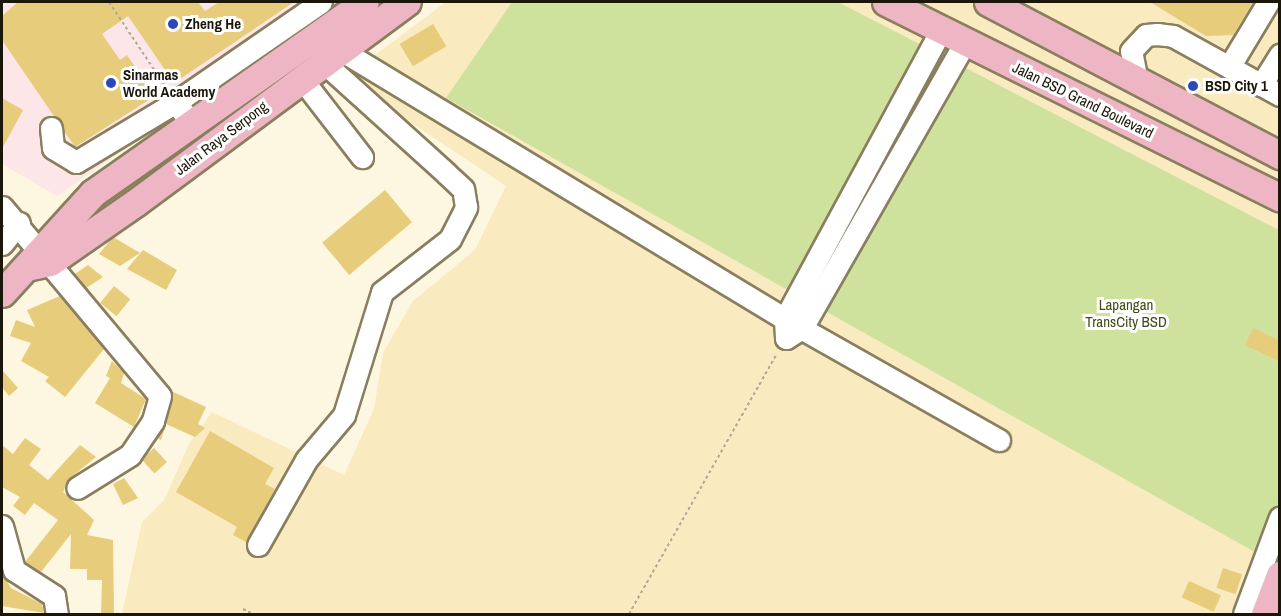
<!DOCTYPE html>
<html>
<head>
<meta charset="utf-8">
<style>
	body { margin:0 }
	#map { position:relative; width:1281px; height:616px; overflow:hidden; background:#fdf6e1; font-family:"Archivo Narrow",sans-serif }
	div>[style] { position:absolute }
	[style*='--x'] { left:calc(var(--x)*1px); top:calc(var(--y)*1px); width:calc(var(--w)*1px); rotate:calc(var(--a)*1deg) }
	.built>* { inset:0; background:#f9ebbf }
	.education>* { inset:0; background:#fce6e8 }
	.green>* { inset:0; background:#cee29e }
	.building>* { inset:0; background:#e6cc7b; transform-origin:0 0 }
	.path>* { height:2px; margin-top:-1px; transform-origin:0; background:repeating-linear-gradient(90deg,#afa997 0 3px,transparent 0 6px) }
	.roads { filter:drop-shadow(2px 0 #897e5e) drop-shadow(-2px 0 #897e5e) drop-shadow(0 2px #897e5e) drop-shadow(0 -2px #897e5e) }
	.minor>* { height:21px; margin:-10.5px; padding:0 10.5px; transform-origin:10.5px; border-radius:10.5px; background:#fff }
	.major>* { height:27px; margin:-13.5px; padding:0 13.5px; transform-origin:13.5px; border-radius:13.5px; background:#eeb6c4 }
	.dots>* { width:16px; height:16px; translate:-50% -50%; box-sizing:border-box; border:3px solid #fff; border-radius:50% }
	span { translate:-50% -50%; white-space:nowrap; text-align:center; line-height:1.15; -webkit-text-stroke:6px #fff; paint-order:stroke }
	.poi-label { font-size:15px; color:#1a1609; font-weight:700 }
	.left { translate:0 -50%; text-align:left }
	.street-label { font-size:15px; color:#1a1609 }
	.park-label { font-size:15px; color:#414e16 }
	.frame { position:absolute; inset:0; border:3px solid #1a1609; pointer-events:none }
</style>
</head>
<body>
<div id="map">
	<div class="built">
		<div style="clip-path:polygon(446px 2px,1279px 2px,1279px 548px,1241px 614px,122px 614px,142px 522px,164px 500px,189px 444px,212px 412px,344px 475px,374px 409px,383px 353px,413px 301px,475px 250px,506px 186px,344px 78px)"></div>
	</div>
	<div class="education">
		<div style="clip-path:polygon(2px 2px,337px 2px,57px 196px,2px 164px)"></div>
	</div>
	<div class="green">
		<div style="clip-path:polygon(512px 2px,838px 2px,1279px 230px,1279px 500px,1260px 555px,446px 98px)"></div>
	</div>
	<div class="building">
		<div style="clip-path:polygon(18px 2px,198px 2px,205px 11px,219px 2px,294px 2px,174px 83px,128px 16px,102px 34px,120px 60px,127px 55px,155px 96px,75px 147px,2px 40px,2px 16px)"></div>
		<div style="clip-path:polygon(1150px 2px,1253px 2px,1233px 35px,1206px 36px)"></div>
		<div style="left:433px;top:24px;width:26px;height:39px;rotate:59deg"></div>
		<div style="clip-path:polygon(2px 98px,23px 110px,2px 149px)"></div>
		<div style="left:385px;top:190px;width:42px;height:82px;rotate:50deg"></div>
		<div style="clip-path:polygon(113px 237px,140px 253px,120px 266px,99px 254px)"></div>
		<div style="clip-path:polygon(143px 250px,177px 270px,166px 290px,127px 269px)"></div>
		<div style="clip-path:polygon(88px 265px,103px 277px,86px 288px,75px 274px)"></div>
		<div style="left:114px;top:286px;width:21px;height:22px;rotate:39deg"></div>
		<div style="clip-path:polygon(60px 296px,104px 349px,65px 397px,45px 381px,49px 377px,21px 361px,31px 343px,10px 336px,16px 320px,35px 327px,27px 310px)"></div>
		<div style="clip-path:polygon(1253px 328px,1280px 341px,1280px 362px,1245px 345px)"></div>
		<div style="clip-path:polygon(112px 361px,124px 373px,121px 383px,146px 399px,134px 427px,95px 403px,110px 378px,106px 376px)"></div>
		<div style="clip-path:polygon(2px 370px,18px 388px,9px 396px,2px 387px)"></div>
		<div style="clip-path:polygon(171px 391px,206px 407px,198px 424px,205px 428px,195px 437px,166px 424px,161px 440px,157px 438px)"></div>
		<div style="clip-path:polygon(210px 431px,274px 468px,265px 484px,275px 489px,246px 542px,233px 535px,237px 527px,176px 492px)"></div>
		<div style="clip-path:polygon(25px 438px,41px 449px,29px 465px,48px 480px,80px 445px,96px 457px,70px 478px,63px 492px,94px 520px,87px 535px,113px 540px,114px 615px,101px 615px,102px 580px,87px 580px,87px 569px,70px 569px,71px 534px,41px 572px,25px 562px,58px 520px,34px 503px,25px 515px,13px 506px,20px 497px,2px 487px,2px 445px,13px 454px)"></div>
		<div style="left:154px;top:448px;width:19px;height:17px;rotate:47deg"></div>
		<div style="clip-path:polygon(124px 478px,138px 498px,123px 505px,113px 484px)"></div>
		<div style="left:1223px;top:568px;width:20px;height:21px;rotate:18deg"></div>
		<div style="clip-path:polygon(2px 573px,11px 588px,42px 604px,44px 613px,2px 606px)"></div>
		<div style="left:1189px;top:581px;width:35px;height:18px;rotate:24deg"></div>
	</div>
	<div class="path">
		<div style="--x:109;--y:2;--w:105;--a:56.3"></div>
		<div style="--x:243;--y:609;--w:11;--a:27"></div>
		<div style="--x:629;--y:614;--w:299;--a:-60.4"></div>
	</div>
	<div class="roads">
		<div class="minor">
			<div style="--x:941;--y:30;--w:328;--a:118.4"></div>
			<div style="--x:785;--y:319;--w:19;--a:87"></div>
			<div style="--x:786;--y:338;--w:19;--a:-32"></div>
			<div style="--x:802;--y:328;--w:329;--a:-60.3"></div>
			<div style="--x:339;--y:49;--w:521;--a:31.19"></div>
			<div style="--x:785;--y:319;--w:246;--a:29.5"></div>
			<div style="--x:1229;--y:67;--w:76;--a:-59"></div>
			<div style="--x:1136;--y:76;--w:25;--a:-101"></div>
			<div style="--x:1131;--y:51;--w:22;--a:-47"></div>
			<div style="--x:1146;--y:35;--w:11;--a:-5"></div>
			<div style="--x:1157;--y:34;--w:16;--a:7"></div>
			<div style="--x:1173;--y:36;--w:122;--a:28.9"></div>
			<div style="--x:301;--y:78;--w:100;--a:52.3"></div>
			<div style="--x:1261;--y:85;--w:36;--a:-58"></div>
			<div style="--x:191;--y:123;--w:26;--a:-126"></div>
			<div style="--x:176;--y:102;--w:176;--a:-34.6"></div>
			<div style="--x:51;--y:128;--w:20;--a:84"></div>
			<div style="--x:53;--y:148;--w:27;--a:31"></div>
			<div style="--x:76;--y:162;--w:117;--a:-31"></div>
			<div style="--x:2;--y:207;--w:246;--a:50.1"></div>
			<div style="--x:160;--y:396;--w:26;--a:106"></div>
			<div style="--x:153;--y:421;--w:41;--a:124.1"></div>
			<div style="--x:130;--y:455;--w:62;--a:148.1"></div>
			<div style="--x:2;--y:244;--w:27;--a:-51"></div>
			<div style="--x:2;--y:526;--w:46;--a:74.7"></div>
			<div style="--x:14;--y:570;--w:48;--a:33"></div>
			<div style="--x:54;--y:596;--w:18;--a:81"></div>
			<div style="--x:258;--y:545;--w:98;--a:-60.5"></div>
			<div style="--x:306;--y:460;--w:59;--a:-49.8"></div>
			<div style="--x:344;--y:415;--w:129;--a:-72.8"></div>
			<div style="--x:382;--y:292;--w:86;--a:-37.9"></div>
			<div style="--x:450;--y:239;--w:36;--a:-63"></div>
			<div style="--x:466;--y:207;--w:18;--a:-99"></div>
			<div style="--x:463;--y:189;--w:23;--a:-137"></div>
			<div style="--x:446;--y:173;--w:167;--a:-137.9"></div>
			<div style="--x:1244;--y:614;--w:103;--a:-69.6"></div>
		</div>
		<div class="major">
			<div style="--x:886;--y:2;--w:440;--a:26.4"></div>
			<div style="--x:988;--y:2;--w:330;--a:27.7"></div>
			<div style="--x:31;--y:266;--w:19;--a:-12"></div>
			<div style="--x:50;--y:262;--w:103;--a:-34.8"></div>
			<div style="--x:135;--y:203;--w:338;--a:-36.5"></div>
			<div style="--x:2;--y:293;--w:135;--a:-47.7"></div>
			<div style="--x:93;--y:193;--w:332;--a:-35.1"></div>
			<div style="--x:1265;--y:614;--w:42;--a:-69"></div>
		</div>
	</div>
	<div class="dots">
		<div style="left:173px;top:24px;background:#2d48b8"></div>
		<div style="left:111px;top:83px;background:#2d48b8"></div>
		<div style="left:1193px;top:86px;background:#2d48b8"></div>
	</div>
	<div class="poi-label">
		<span class="left" style="left:185px;top:24px">Zheng He</span>
		<span class="left" style="left:123px;top:83px">Sinarmas<br>World Academy</span>
		<span class="left" style="left:1205px;top:86px">BSD City 1</span>
	</div>
	<div class="street-label">
		<span style="left:1083px;top:100px;rotate:26deg">Jalan BSD Grand Boulevard</span>
		<span style="left:221px;top:138px;rotate:-37deg">Jalan Raya Serpong</span>
	</div>
	<div class="park-label">
		<span style="left:1126px;top:313px">Lapangan<br>TransCity BSD</span>
	</div>
	<div class="frame"></div>
</div>
</body>
</html>
